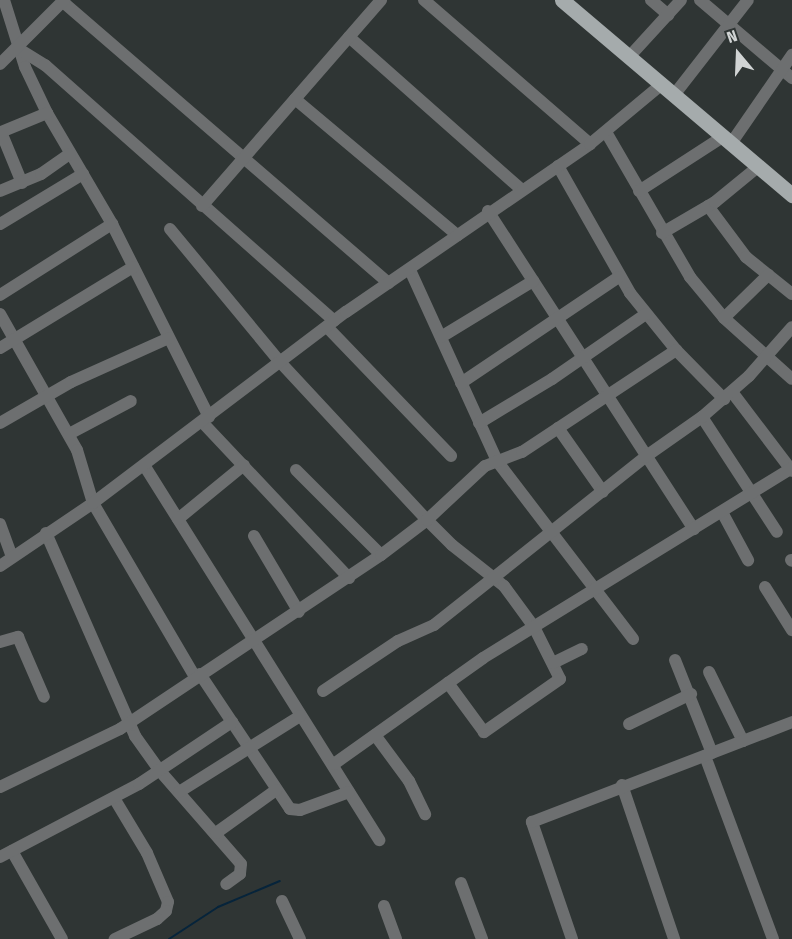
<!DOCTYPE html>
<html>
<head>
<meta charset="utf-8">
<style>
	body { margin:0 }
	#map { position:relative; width:792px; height:939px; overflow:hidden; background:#2f3534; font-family:"Fira Sans Condensed",sans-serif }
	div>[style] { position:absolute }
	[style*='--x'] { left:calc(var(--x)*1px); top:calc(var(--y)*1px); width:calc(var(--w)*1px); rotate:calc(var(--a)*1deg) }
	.stream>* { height:2px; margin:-1px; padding:0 1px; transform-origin:1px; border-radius:1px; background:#06243b }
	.minor>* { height:12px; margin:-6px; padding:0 6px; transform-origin:6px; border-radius:6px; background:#6d6f70 }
	.major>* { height:15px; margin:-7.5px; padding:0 7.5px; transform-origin:7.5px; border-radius:7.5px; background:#a5abac }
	span { translate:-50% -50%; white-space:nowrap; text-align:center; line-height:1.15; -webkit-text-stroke:4.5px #2f3534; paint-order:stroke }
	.north { position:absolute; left:708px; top:24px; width:60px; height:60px; -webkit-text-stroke:4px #2f3534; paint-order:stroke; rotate:341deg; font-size:16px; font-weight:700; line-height:24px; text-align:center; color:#d1d4d4 }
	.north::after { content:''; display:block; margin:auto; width:21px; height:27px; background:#d1d4d4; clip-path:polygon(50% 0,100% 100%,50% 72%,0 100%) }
</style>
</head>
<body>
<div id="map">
	<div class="stream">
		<div style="--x:169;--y:939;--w:59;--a:-33.1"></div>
		<div style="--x:218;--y:907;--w:67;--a:-22.8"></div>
	</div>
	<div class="minor">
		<div style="--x:4;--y:0;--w:70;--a:72.6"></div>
		<div style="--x:25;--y:67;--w:51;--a:64.4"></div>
		<div style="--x:47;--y:113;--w:129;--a:59.6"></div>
		<div style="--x:112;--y:224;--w:216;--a:63.3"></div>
		<div style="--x:424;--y:0;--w:220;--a:40.9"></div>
		<div style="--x:651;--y:0;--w:23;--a:41"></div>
		<div style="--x:700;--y:0;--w:121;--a:40.3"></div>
		<div style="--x:63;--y:2;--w:430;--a:40.8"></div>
		<div style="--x:349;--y:37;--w:231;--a:41.5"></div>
		<div style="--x:19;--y:49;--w:31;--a:32"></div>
		<div style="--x:45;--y:65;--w:386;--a:41.5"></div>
		<div style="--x:629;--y:57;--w:77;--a:-47.6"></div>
		<div style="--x:0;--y:64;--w:91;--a:-45"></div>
		<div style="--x:674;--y:95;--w:120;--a:-52.1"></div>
		<div style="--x:295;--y:99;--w:212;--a:40"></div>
		<div style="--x:606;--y:132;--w:168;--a:59.9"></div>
		<div style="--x:690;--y:277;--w:53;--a:50.3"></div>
		<div style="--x:724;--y:318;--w:91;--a:41.9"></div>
		<div style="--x:732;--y:142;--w:106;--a:-55.4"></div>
		<div style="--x:558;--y:166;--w:146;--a:60.4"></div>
		<div style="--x:630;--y:293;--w:73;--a:51.1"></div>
		<div style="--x:676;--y:350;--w:69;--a:45.6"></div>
		<div style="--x:22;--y:183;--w:55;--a:-112.4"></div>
		<div style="--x:1;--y:132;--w:50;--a:-22.4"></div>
		<div style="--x:0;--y:191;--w:44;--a:-22.5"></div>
		<div style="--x:41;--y:174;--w:35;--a:-35"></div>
		<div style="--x:639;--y:191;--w:101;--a:-32.9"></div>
		<div style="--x:202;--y:206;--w:273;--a:-49"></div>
		<div style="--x:708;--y:206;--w:64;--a:53.3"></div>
		<div style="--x:746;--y:257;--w:59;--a:38.8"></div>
		<div style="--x:488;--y:211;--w:379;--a:57.1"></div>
		<div style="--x:0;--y:224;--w:97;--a:-31.1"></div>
		<div style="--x:170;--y:229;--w:174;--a:50.4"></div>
		<div style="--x:281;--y:363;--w:214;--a:47.1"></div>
		<div style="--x:427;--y:520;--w:35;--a:45"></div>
		<div style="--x:452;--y:545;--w:66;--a:38.3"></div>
		<div style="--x:504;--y:586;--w:51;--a:53.8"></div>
		<div style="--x:534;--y:627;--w:58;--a:63.4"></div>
		<div style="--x:560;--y:679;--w:93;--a:145.1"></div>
		<div style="--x:484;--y:732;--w:61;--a:-126.3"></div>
		<div style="--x:662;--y:233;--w:61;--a:-30.3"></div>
		<div style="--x:715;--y:202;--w:57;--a:-39.3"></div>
		<div style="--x:410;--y:270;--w:210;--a:65.5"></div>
		<div style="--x:497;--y:461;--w:224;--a:52.6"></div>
		<div style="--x:0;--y:295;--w:133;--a:-32.4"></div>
		<div style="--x:0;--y:314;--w:156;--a:60.5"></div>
		<div style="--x:77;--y:450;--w:55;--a:73.2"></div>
		<div style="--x:93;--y:503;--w:202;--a:59.6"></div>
		<div style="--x:724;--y:318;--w:62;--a:-44.3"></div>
		<div style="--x:327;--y:327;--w:179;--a:46.1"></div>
		<div style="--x:441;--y:337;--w:108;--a:-31.3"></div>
		<div style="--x:0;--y:348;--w:156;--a:-31.3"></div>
		<div style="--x:461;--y:383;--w:190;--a:-33.9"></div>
		<div style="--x:732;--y:392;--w:99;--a:52.8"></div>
		<div style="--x:702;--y:417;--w:137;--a:56.9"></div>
		<div style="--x:0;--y:423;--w:82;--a:-30"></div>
		<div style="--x:71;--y:382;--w:107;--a:-24.2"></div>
		<div style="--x:203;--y:423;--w:213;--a:46.7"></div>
		<div style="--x:479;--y:423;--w:85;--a:-31.1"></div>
		<div style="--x:552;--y:379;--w:114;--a:-34.7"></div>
		<div style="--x:558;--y:428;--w:78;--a:54.9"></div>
		<div style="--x:69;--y:434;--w:70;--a:-28"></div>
		<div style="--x:144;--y:465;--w:443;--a:57.9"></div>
		<div style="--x:296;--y:470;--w:120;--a:45"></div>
		<div style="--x:722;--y:512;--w:55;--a:61.6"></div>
		<div style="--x:178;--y:519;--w:85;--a:-39.3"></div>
		<div style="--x:0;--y:524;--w:35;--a:70"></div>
		<div style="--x:46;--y:533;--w:222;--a:66.3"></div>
		<div style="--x:135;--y:736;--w:43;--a:54.5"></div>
		<div style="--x:160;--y:771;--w:123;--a:48.9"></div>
		<div style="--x:241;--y:864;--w:10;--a:96"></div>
		<div style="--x:240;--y:874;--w:17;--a:144"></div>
		<div style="--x:254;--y:536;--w:88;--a:59.4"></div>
		<div style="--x:791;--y:560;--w:1;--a:45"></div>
		<div style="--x:0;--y:566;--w:112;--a:-34.1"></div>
		<div style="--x:93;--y:503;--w:317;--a:-37.1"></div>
		<div style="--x:346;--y:312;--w:296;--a:-34.5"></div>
		<div style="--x:590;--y:144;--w:94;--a:-39.8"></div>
		<div style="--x:765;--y:587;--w:51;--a:57.9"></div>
		<div style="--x:0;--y:642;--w:19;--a:-16"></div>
		<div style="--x:18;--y:637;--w:65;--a:66.6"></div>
		<div style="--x:675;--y:660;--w:100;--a:68.3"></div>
		<div style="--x:553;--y:663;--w:32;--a:-26"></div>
		<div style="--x:709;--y:672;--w:77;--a:63.8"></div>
		<div style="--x:200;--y:674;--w:162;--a:56.3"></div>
		<div style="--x:290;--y:809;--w:10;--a:6"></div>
		<div style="--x:300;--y:810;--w:52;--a:-20.2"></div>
		<div style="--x:323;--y:691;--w:90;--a:-33.7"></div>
		<div style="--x:398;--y:641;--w:39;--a:-24"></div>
		<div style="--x:434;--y:625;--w:270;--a:-38.5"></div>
		<div style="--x:645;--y:457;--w:70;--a:-35.1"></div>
		<div style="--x:702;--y:417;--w:62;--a:-41.1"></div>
		<div style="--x:749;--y:376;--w:65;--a:-48.7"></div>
		<div style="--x:629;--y:724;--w:69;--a:-25.8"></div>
		<div style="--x:375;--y:735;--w:57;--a:53.5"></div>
		<div style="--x:409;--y:781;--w:37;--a:64"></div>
		<div style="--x:705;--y:756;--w:195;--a:69.6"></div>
		<div style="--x:334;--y:764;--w:183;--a:-35.4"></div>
		<div style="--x:483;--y:658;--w:363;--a:-31.6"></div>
		<div style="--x:622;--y:785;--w:163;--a:71.3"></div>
		<div style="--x:0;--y:787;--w:133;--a:-25.8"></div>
		<div style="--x:120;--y:729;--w:314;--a:-33.7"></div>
		<div style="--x:381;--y:555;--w:58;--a:-37.3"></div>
		<div style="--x:427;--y:520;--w:79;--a:-43"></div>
		<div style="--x:485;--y:466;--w:40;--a:-21"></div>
		<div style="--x:522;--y:452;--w:185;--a:-33.5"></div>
		<div style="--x:179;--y:792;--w:143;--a:-32.1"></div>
		<div style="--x:114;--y:798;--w:64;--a:59"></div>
		<div style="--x:147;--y:853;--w:53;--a:66.8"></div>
		<div style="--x:168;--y:902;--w:9;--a:103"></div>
		<div style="--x:166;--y:911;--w:12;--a:138"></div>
		<div style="--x:157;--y:919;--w:47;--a:154.5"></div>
		<div style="--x:216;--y:833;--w:74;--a:-35.6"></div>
		<div style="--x:12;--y:851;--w:101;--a:60.4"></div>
		<div style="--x:0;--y:857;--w:157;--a:-27.7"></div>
		<div style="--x:139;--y:784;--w:112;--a:-33.7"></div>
		<div style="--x:461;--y:883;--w:60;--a:69.4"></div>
		<div style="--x:282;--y:901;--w:42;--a:64.7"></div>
		<div style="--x:384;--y:906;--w:35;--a:70"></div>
		<div style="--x:572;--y:939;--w:124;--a:-108.9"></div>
		<div style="--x:532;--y:822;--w:279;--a:-21"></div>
	</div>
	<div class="major">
		<div style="--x:562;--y:0;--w:302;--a:40.3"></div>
	</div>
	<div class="north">N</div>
</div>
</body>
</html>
